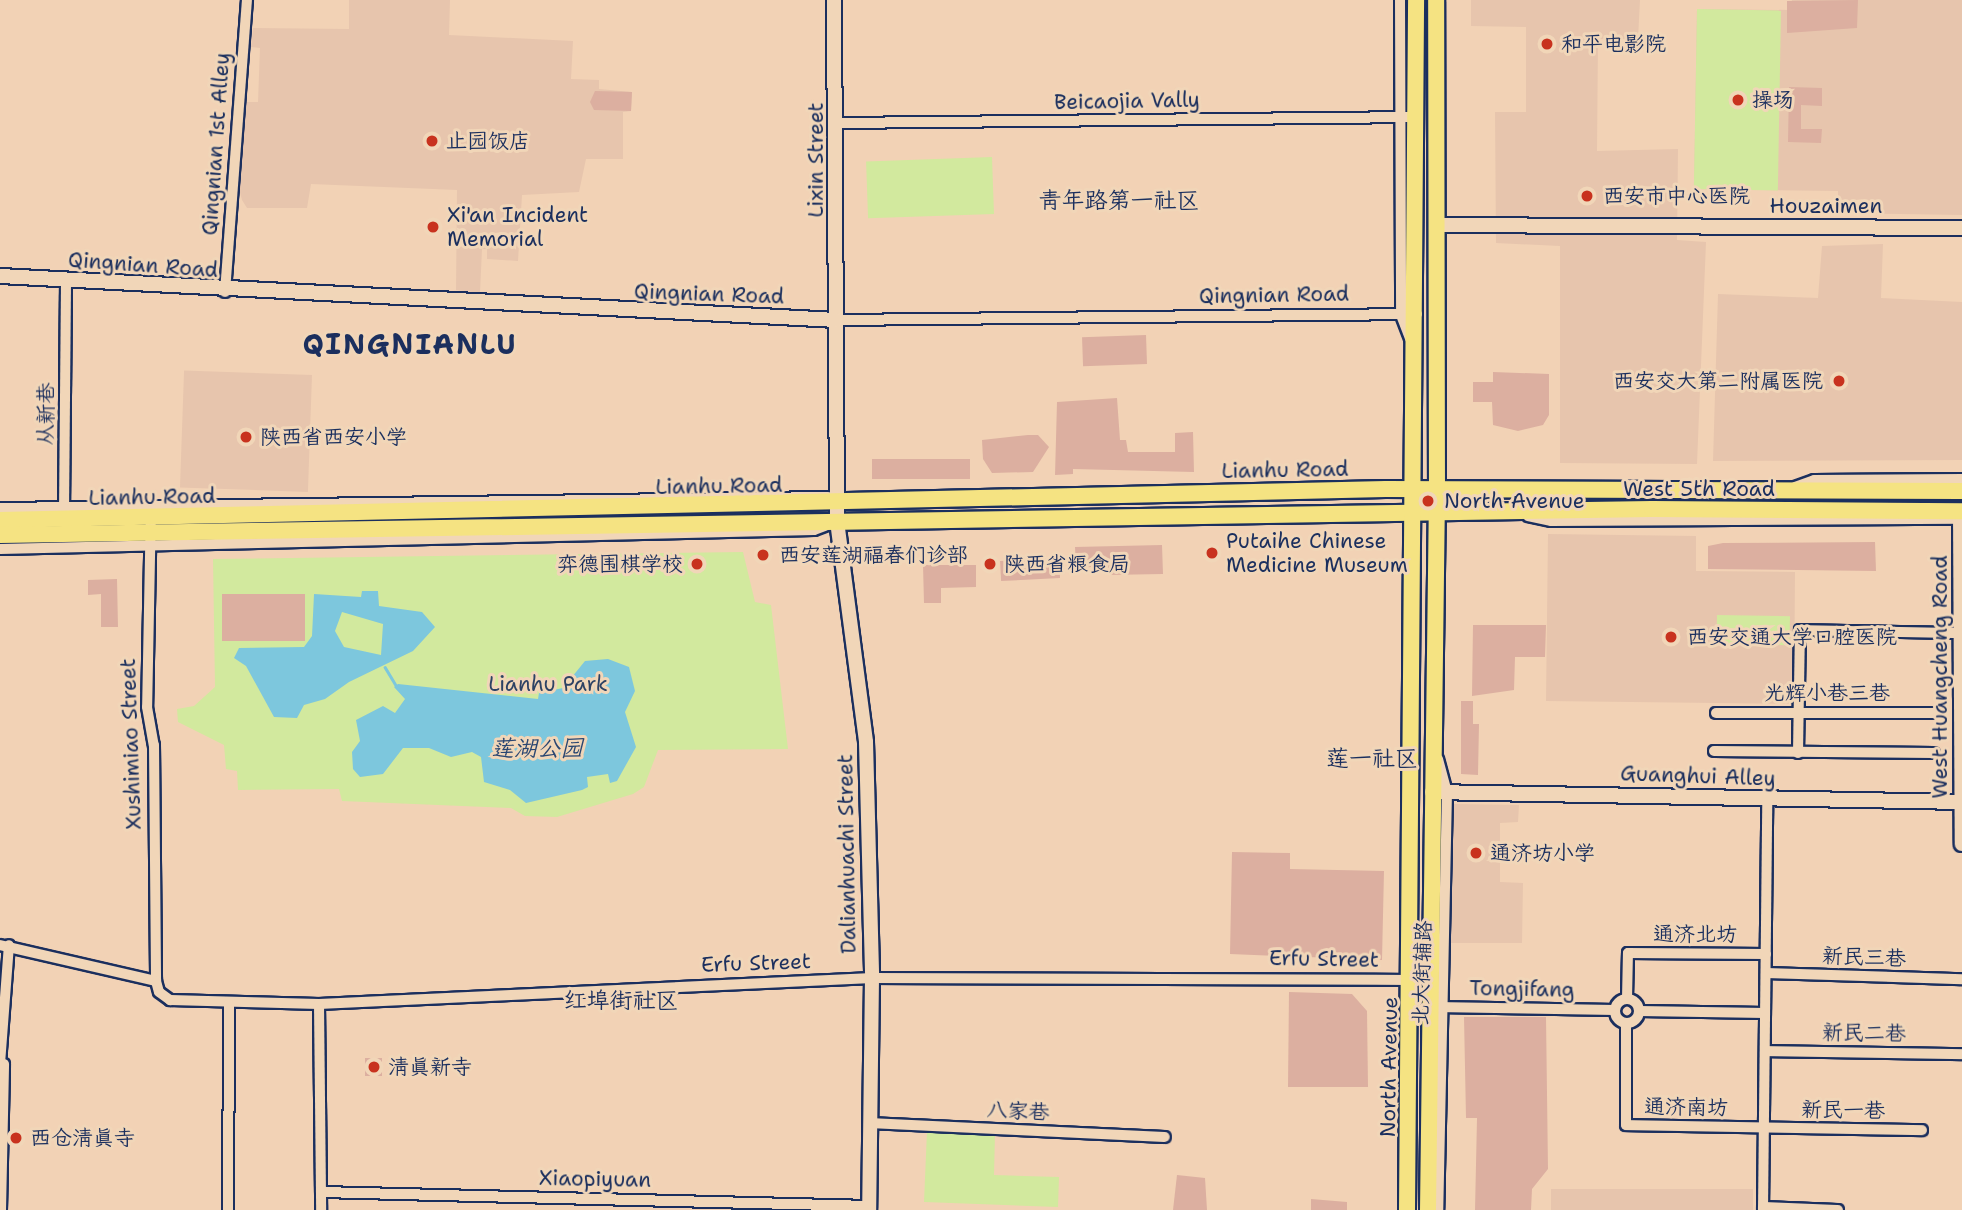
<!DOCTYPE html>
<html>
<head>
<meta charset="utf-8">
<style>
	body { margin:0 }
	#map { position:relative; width:1962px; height:1210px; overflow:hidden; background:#f2d2b5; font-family:"Shantell Sans","LXGW WenKai TC",sans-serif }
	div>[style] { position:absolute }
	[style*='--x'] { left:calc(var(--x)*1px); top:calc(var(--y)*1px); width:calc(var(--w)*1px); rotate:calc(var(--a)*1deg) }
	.built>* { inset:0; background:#e7c5ad; transform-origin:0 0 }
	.green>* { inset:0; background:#d2e99e; transform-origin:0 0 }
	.water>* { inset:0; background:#7dc7dd }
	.stream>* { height:2.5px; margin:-1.25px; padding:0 1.25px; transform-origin:1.25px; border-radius:1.25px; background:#7dc7dd }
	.building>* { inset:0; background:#dcafa0; transform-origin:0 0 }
	.roads { filter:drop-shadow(2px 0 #1b2f5e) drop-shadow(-2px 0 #1b2f5e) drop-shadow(0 2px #1b2f5e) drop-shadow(0 -2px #1b2f5e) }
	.street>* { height:10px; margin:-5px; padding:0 5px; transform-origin:5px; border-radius:5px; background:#f1d6b8 }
	.street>.ring { margin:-5px; padding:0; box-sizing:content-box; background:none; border:10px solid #f1d6b8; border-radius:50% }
	.secondary>* { height:14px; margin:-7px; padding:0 7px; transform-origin:7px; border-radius:7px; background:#f1d6b8 }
	.primary>* { height:16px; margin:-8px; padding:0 8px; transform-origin:8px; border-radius:8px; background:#f5e382 }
	.dots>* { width:19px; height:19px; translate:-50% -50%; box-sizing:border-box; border:4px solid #f1d6b8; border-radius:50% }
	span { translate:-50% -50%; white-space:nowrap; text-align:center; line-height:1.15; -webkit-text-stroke:6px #f1d6b8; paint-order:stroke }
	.poi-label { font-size:21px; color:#1b2f5e }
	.left { translate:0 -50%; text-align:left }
	.right { translate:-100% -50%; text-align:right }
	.street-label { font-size:21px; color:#1b2f5e }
	.park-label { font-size:21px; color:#2d4264 }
	.neighbourhood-label { font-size:23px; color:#1b2f5e }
	.water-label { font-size:23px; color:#2a4671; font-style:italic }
	.district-label { font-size:28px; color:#1b2f5e; font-weight:700; letter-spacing:2px }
</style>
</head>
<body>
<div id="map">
	<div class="built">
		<div style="clip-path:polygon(349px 0,450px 0,449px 35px,573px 41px,571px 79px,599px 80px,599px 89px,632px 92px,631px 111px,623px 112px,623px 159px,586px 159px,579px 192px,522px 195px,518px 261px,487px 259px,487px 249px,482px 249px,480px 293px,456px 290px,457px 190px,311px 184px,307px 208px,247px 208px,242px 200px,238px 185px,245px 102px,258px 102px,260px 48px,251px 47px,253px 28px,349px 29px)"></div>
		<div style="clip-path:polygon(1471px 0,1640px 0,1638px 39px,1598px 39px,1597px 151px,1678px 149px,1677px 240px,1706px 242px,1697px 464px,1560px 463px,1560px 246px,1496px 243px,1495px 112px,1526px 112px,1526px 27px,1471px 26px)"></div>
		<div style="clip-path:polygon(1792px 0,1962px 0,1962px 215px,1838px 213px,1838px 191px,1694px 189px,1697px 9px,1791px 10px)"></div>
		<div style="clip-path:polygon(1883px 244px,1881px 298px,1962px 302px,1962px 460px,1713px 461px,1718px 294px,1818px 298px,1822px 246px)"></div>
		<div style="left:312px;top:375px;width:117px;height:128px;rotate:92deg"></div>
		<div style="clip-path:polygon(1548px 534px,1696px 536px,1696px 571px,1795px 572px,1794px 704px,1546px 701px)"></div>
		<div style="clip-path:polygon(1452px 804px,1519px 805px,1518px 822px,1500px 823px,1500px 882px,1523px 883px,1522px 943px,1451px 943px)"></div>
		<div style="left:1551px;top:1189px;width:202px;height:21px"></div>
	</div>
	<div class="green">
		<div style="left:1697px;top:9px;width:84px;height:180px;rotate:1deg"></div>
		<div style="left:992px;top:157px;width:57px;height:126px;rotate:88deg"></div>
		<div style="clip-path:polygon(743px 552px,755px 602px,771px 605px,788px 749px,658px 750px,644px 787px,633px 794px,557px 817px,525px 816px,511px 808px,342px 801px,339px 789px,238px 790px,237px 771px,226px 769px,224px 745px,178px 722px,177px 709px,194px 706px,215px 687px,213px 559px)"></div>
		<div style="left:1717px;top:615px;width:73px;height:29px;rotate:1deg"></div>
		<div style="clip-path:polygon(927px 1131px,995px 1134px,994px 1175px,1059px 1177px,1058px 1207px,924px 1202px)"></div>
	</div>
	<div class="water">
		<div style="clip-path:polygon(evenodd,362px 591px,378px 591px,379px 606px,422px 612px,435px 627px,413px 651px,349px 682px,325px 699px,304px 705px,297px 718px,274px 717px,246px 666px,234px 658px,239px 648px,304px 647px,312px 636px,314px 594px,361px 597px,362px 591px,342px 612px,383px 624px,381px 655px,344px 647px,335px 631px,342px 612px)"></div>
		<div style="clip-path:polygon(608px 659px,629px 667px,635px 691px,625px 712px,636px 747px,617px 781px,610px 783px,608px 774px,587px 777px,588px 787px,582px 790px,526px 803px,510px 790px,484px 782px,481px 757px,472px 752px,451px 757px,429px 748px,403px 748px,383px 774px,360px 777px,353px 769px,352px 752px,360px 741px,356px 720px,383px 706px,395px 713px,405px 699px,394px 687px,398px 684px,538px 699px,539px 693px,563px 688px,585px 661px)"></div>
	</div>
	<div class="stream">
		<div style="--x:385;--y:667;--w:21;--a:59"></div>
	</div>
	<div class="building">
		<div style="clip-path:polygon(1858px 0,1857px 28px,1787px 33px,1787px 1px)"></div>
		<div style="clip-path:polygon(1789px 87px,1822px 88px,1822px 106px,1801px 105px,1801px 129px,1822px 129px,1821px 143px,1788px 142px)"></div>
		<div style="clip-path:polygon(595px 91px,632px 92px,631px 111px,594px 110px,590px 102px)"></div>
		<div style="left:1146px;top:335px;width:29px;height:64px;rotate:88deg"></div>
		<div style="clip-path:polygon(1493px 372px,1549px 374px,1549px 415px,1543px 425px,1518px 431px,1493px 425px,1492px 402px,1473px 402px,1473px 382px,1493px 382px)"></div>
		<div style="clip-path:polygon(1117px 398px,1120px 440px,1126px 440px,1128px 452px,1175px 452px,1175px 433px,1193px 432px,1194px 472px,1073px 469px,1073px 474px,1055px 475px,1057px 402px)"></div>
		<div style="clip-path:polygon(1028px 435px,1038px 435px,1049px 447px,1033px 472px,992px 473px,983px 459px,982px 440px)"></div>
		<div style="left:970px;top:459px;width:20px;height:98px;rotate:90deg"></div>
		<div style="clip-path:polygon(1875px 542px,1876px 571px,1708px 569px,1708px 546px,1723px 543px)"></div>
		<div style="clip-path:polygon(1162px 545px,1163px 574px,1107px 575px,1106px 566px,1076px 568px,1075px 547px)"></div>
		<div style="left:1059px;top:558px;width:20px;height:59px;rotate:87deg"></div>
		<div style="clip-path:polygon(923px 565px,976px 565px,976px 587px,941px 588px,941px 603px,924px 603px)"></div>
		<div style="clip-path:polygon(117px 579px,118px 627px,101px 627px,101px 594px,88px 595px,88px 580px)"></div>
		<div style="left:305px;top:594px;width:47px;height:83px;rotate:90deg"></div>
		<div style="clip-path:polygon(1473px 625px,1546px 625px,1545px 657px,1515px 657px,1514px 690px,1472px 696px)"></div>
		<div style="clip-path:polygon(1461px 701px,1473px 701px,1473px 724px,1479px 724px,1478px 775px,1461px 774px)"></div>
		<div style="clip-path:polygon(1232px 852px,1290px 853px,1290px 869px,1384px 871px,1382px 960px,1230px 954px)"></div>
		<div style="clip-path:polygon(1289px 992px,1352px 994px,1367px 1011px,1368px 1087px,1288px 1087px)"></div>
		<div style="clip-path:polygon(1464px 1017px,1546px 1017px,1548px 1169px,1532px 1189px,1531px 1210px,1475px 1210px,1477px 1118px,1466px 1118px)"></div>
		<div style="left:365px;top:1058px;width:17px;height:18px"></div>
		<div style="clip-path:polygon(1177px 1175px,1205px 1178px,1207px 1210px,1173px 1210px)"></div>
		<div style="clip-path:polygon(1311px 1199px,1347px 1202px,1347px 1210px,1311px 1210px)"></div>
	</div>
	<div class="roads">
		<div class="street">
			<div style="--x:1400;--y:0;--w:315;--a:89.8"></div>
			<div style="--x:1401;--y:315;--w:26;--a:69"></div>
			<div style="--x:837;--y:123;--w:580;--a:-0.59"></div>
			<div style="--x:225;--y:292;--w:293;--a:-85.7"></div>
			<div style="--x:836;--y:320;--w:581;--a:-0.59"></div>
			<div style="--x:1795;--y:487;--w:20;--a:-20"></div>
			<div style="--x:1814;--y:480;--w:148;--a:-0.4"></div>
			<div style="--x:151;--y:505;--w:202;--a:91.1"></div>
			<div style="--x:147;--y:707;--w:39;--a:80"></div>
			<div style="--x:154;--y:745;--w:236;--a:89.5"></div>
			<div style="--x:156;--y:981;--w:11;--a:75"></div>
			<div style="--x:159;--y:992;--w:14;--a:36"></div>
			<div style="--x:170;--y:1000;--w:149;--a:1.5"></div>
			<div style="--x:319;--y:1004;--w:554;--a:-2.69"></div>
			<div style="--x:872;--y:978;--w:539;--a:0.21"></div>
			<div style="--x:0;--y:508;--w:828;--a:-0.76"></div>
			<div style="--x:64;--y:513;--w:232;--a:-89.5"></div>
			<div style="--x:1528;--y:516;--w:24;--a:12"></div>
			<div style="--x:1551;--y:521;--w:411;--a:-0.3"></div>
			<div style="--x:0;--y:549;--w:814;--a:-1.34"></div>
			<div style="--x:814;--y:530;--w:12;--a:-20"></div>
			<div style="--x:1716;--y:713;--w:222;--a:0"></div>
			<div style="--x:1714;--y:751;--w:220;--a:0.5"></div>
			<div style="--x:1798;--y:753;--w:123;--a:-89.1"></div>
			<div style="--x:1800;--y:630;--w:161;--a:1.1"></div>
			<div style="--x:1438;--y:759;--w:34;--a:75"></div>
			<div style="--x:1447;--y:792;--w:418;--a:91.2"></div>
			<div style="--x:0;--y:945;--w:160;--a:13"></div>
			<div style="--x:1766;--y:973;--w:196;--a:1.8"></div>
			<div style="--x:1627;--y:999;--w:46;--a:-88.8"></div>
			<div style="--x:1628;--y:953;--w:138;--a:0.4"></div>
			<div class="ring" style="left:1615px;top:999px;width:14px;height:14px"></div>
			<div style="--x:319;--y:1004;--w:206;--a:89.4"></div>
			<div style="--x:1436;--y:1007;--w:179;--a:1"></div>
			<div style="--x:1639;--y:1011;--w:126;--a:0.9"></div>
			<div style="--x:1626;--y:1023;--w:102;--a:90"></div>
			<div style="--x:1626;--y:1125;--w:296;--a:1"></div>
			<div style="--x:1765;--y:1051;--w:197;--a:0.9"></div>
			<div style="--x:0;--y:1064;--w:119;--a:-85.7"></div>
			<div style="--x:869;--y:1123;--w:296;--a:2.7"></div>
			<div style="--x:321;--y:1192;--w:548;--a:1.46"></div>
			<div style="--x:1763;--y:1207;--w:75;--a:2.3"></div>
			<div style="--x:1;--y:1210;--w:146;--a:-88.8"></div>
			<div style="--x:228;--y:1210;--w:205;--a:-89.7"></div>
			<div style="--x:1763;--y:1210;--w:411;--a:-89.4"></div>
		</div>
		<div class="secondary">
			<div style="--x:834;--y:0;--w:521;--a:89.67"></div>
			<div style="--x:837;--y:521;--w:223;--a:82.5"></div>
			<div style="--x:866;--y:742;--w:236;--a:88.5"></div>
			<div style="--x:872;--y:978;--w:232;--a:90.7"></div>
			<div style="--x:1439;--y:225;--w:523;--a:0.33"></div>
			<div style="--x:0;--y:276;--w:837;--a:3.01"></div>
			<div style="--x:1960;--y:511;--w:333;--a:89.7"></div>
			<div style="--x:1432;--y:792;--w:530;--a:1.08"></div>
		</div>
		<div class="primary">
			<div style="--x:0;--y:520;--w:1386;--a:-1.28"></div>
			<div style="--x:1386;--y:489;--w:576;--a:0.2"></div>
			<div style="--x:0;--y:535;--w:1652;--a:-0.9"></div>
			<div style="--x:1652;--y:509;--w:310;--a:0.4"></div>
			<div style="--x:1407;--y:1210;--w:1210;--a:-89.57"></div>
			<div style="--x:1428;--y:1210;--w:720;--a:-89.28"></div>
			<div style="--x:1437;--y:490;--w:490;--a:-90.1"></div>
		</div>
	</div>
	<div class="dots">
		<div style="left:1547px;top:44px;background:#c8321e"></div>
		<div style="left:1738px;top:100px;background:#c8321e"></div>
		<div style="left:432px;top:141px;background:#c8321e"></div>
		<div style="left:1587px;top:196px;background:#c8321e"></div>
		<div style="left:433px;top:227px;background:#c8321e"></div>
		<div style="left:1839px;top:381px;background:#c8321e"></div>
		<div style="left:246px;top:437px;background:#c8321e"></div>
		<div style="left:1428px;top:501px;background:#c8321e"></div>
		<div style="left:1212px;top:553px;background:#c8321e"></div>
		<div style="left:763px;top:555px;background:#c8321e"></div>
		<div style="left:697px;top:564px;background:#c8321e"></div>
		<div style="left:990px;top:564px;background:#c8321e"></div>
		<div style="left:1671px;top:637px;background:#c8321e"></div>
		<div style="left:1476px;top:853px;background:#c8321e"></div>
		<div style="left:374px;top:1067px;background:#c8321e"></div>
		<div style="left:16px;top:1138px;background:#c8321e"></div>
	</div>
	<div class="poi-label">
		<span class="left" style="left:1561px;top:44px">和平电影院</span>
		<span class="left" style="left:1752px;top:100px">操场</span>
		<span class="left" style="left:446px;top:141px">止园饭店</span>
		<span class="left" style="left:1603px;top:196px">西安市中心医院</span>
		<span class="left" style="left:447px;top:227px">Xi'an Incident<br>Memorial</span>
		<span class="right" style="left:1823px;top:381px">西安交大第二附属医院</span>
		<span class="left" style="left:260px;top:437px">陕西省西安小学</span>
		<span class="left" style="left:1444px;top:501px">North Avenue</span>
		<span class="left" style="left:1226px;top:553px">Putaihe Chinese<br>Medicine Museum</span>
		<span class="left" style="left:779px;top:555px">西安莲湖福春们诊部</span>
		<span class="right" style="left:683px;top:564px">弈德围棋学校</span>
		<span class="left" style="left:1004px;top:564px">陕西省粮食局</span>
		<span class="left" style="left:1687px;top:637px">西安交通大学口腔医院</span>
		<span class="left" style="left:1490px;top:853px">通济坊小学</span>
		<span class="left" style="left:388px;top:1067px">清真新寺</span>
		<span class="left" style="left:30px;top:1138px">西仓清真寺</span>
	</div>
	<div class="street-label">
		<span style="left:1127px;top:101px;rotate:-1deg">Beicaojia Vally</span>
		<span style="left:216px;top:144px;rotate:-86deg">Qingnian 1st Alley</span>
		<span style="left:816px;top:160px;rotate:-90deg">Lixin Street</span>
		<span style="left:1826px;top:206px">Houzaimen</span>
		<span style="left:143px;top:265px;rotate:4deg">Qingnian Road</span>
		<span style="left:709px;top:294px;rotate:2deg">Qingnian Road</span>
		<span style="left:1274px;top:295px;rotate:-1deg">Qingnian Road</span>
		<span style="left:46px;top:414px;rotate:-90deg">从新巷</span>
		<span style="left:1285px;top:470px;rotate:-1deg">Lianhu Road</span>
		<span style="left:719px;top:486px;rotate:-1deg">Lianhu Road</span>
		<span style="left:1699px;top:489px">West 5th Road</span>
		<span style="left:152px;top:497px;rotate:-1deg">Lianhu Road</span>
		<span style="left:1940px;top:677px;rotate:-90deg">West Huangcheng Road</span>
		<span style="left:1827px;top:693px">光辉小巷三巷</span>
		<span style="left:131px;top:744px;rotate:-92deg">Xushimiao Street</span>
		<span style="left:1698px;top:776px;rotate:2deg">Guanghui Alley</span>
		<span style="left:847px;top:854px;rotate:-91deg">Dalianhuachi Street</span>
		<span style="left:1695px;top:934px">通济北坊</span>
		<span style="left:1864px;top:957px;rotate:2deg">新民三巷</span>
		<span style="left:1324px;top:959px;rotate:1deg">Erfu Street</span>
		<span style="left:756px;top:963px;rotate:-2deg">Erfu Street</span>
		<span style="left:1422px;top:973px;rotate:-88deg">北大街辅路</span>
		<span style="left:1522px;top:989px;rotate:1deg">Tongjifang</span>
		<span style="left:1864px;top:1033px;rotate:1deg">新民二巷</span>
		<span style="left:1389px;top:1067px;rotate:-89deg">North Avenue</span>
		<span style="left:1686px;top:1107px;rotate:1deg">通济南坊</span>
		<span style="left:1843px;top:1110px;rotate:1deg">新民一巷</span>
		<span style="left:1018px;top:1111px;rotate:3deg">八家巷</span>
		<span style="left:595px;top:1179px;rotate:1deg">Xiaopiyuan</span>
	</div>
	<div class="park-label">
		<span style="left:548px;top:684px">Lianhu Park</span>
	</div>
	<div class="neighbourhood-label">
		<span style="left:1119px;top:200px">青年路第一社区</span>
		<span style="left:1372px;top:758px">莲一社区</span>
		<span style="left:621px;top:1000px">红埠街社区</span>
	</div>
	<div class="water-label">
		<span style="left:537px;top:748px">莲湖公园</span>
	</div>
	<div class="district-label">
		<span style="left:410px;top:344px">QINGNIANLU</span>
	</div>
</div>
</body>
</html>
